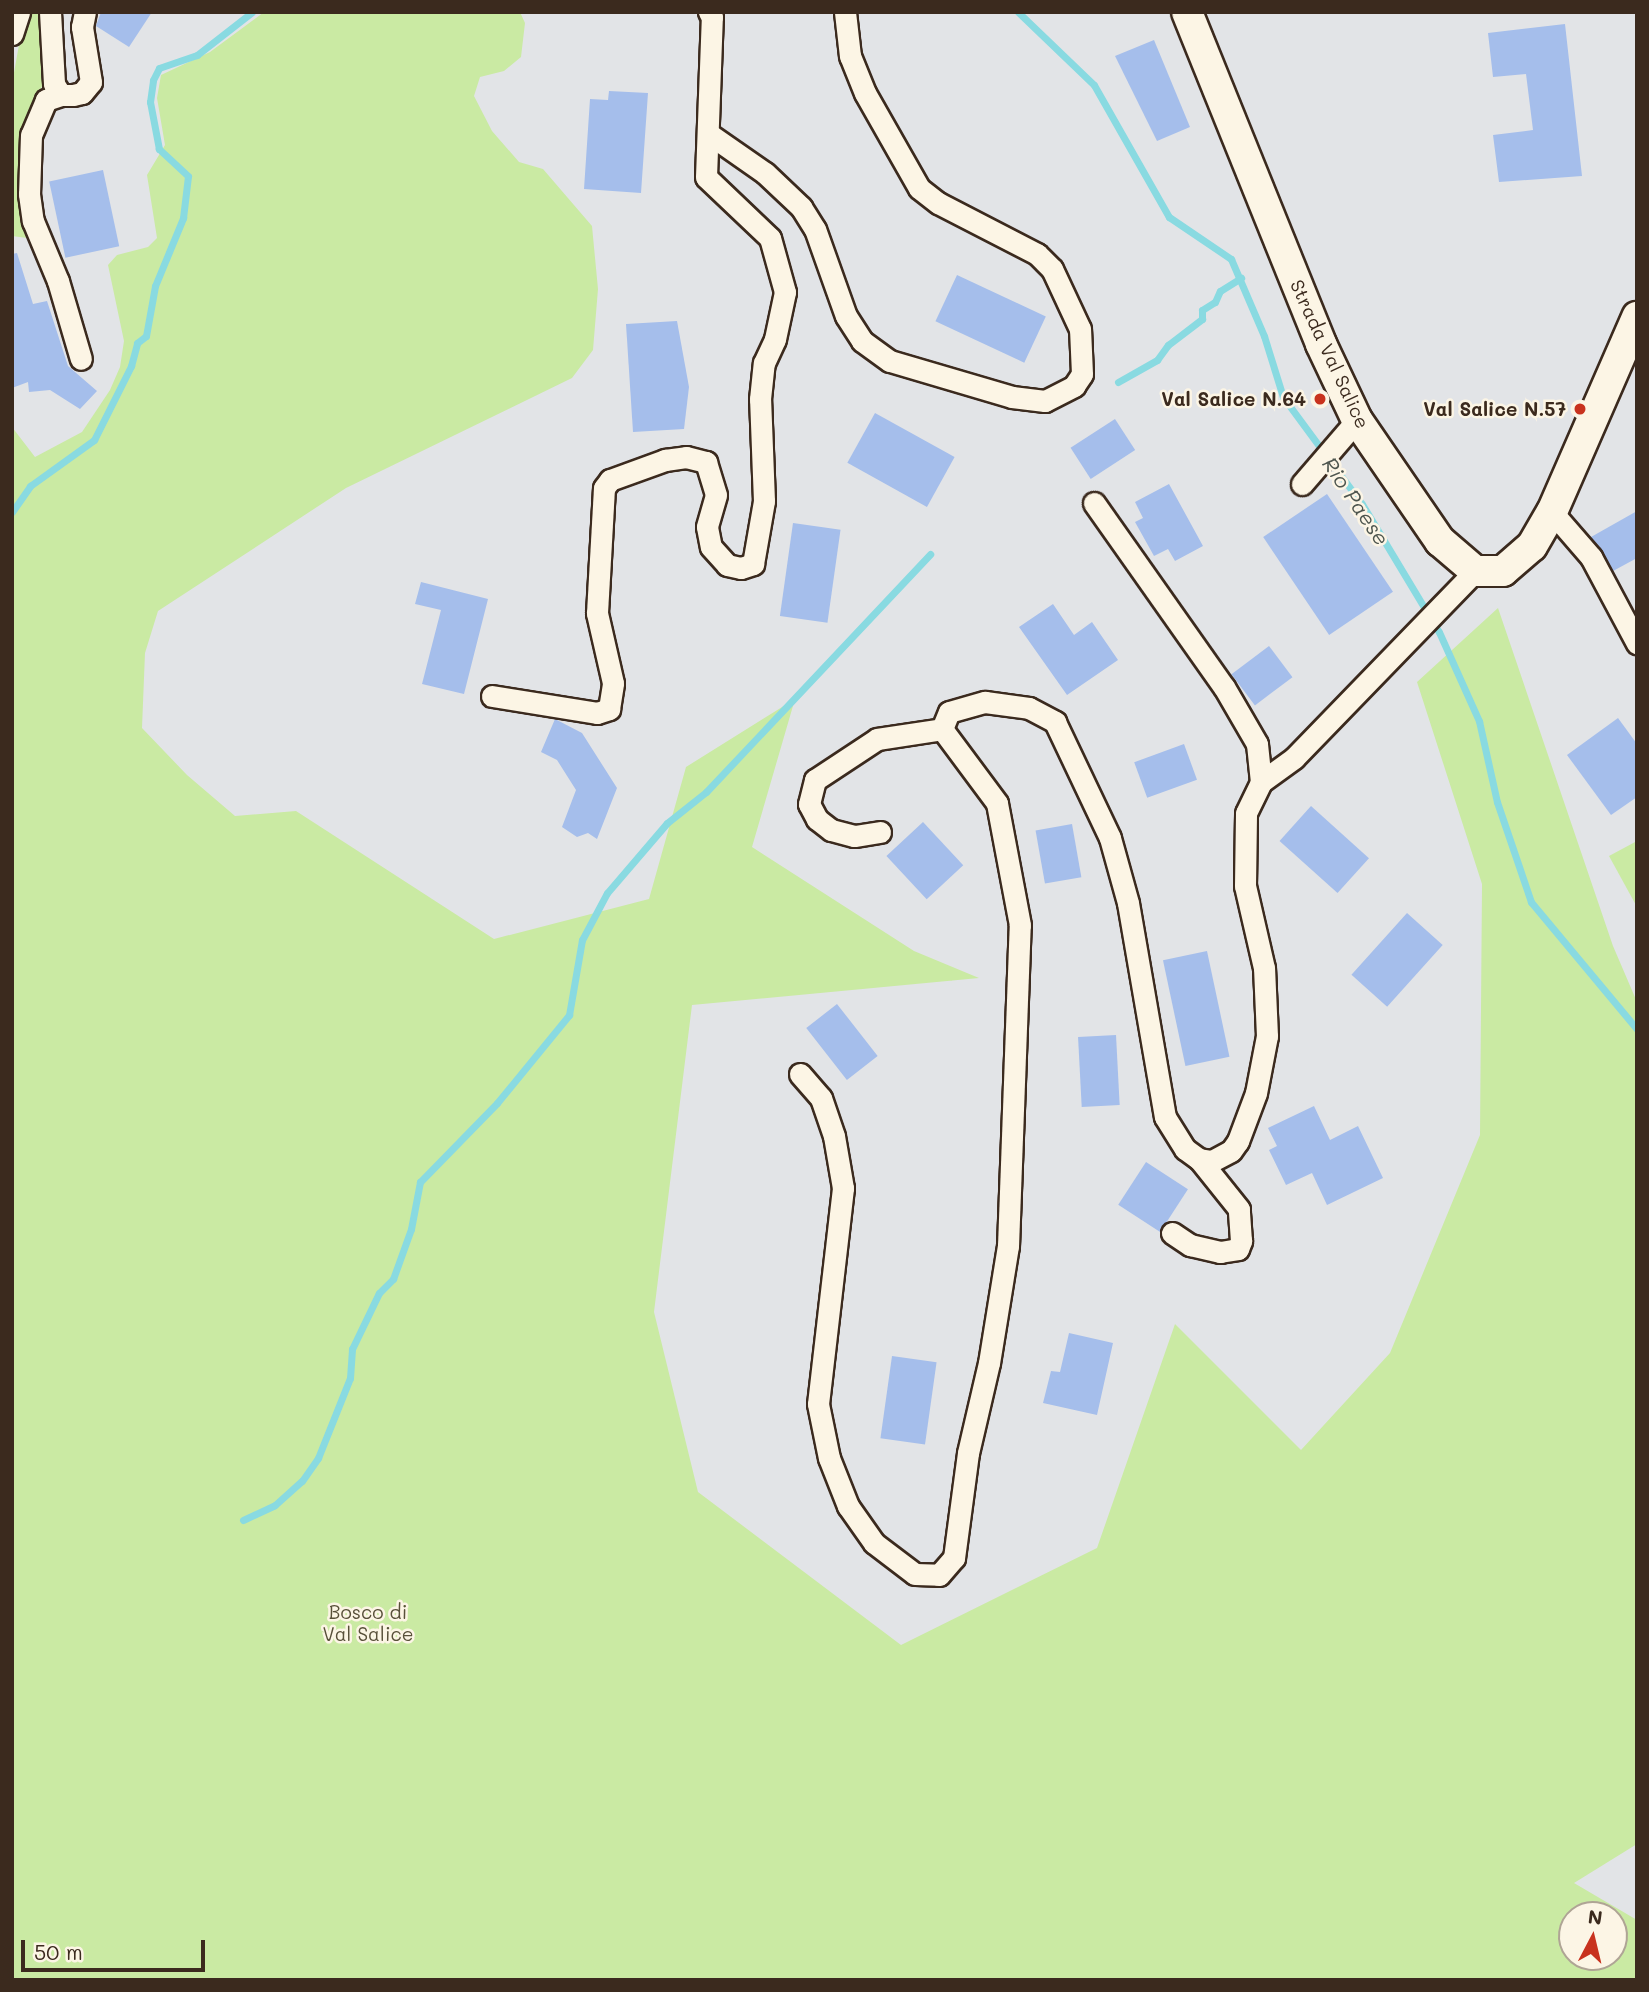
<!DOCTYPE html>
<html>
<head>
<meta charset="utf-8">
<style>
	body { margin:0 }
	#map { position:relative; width:1649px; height:1992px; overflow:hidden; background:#e2e4e7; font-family:Mali,sans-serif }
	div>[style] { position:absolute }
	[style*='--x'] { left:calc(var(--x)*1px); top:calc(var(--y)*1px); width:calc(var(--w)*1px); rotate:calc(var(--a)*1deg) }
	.green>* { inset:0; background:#caeaa3 }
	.stream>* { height:7px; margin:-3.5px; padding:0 3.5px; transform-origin:3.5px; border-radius:3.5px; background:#89dae1 }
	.building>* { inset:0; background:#a5beeb; transform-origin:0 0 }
	.roads { filter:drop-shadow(2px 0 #3b2a1e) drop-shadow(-2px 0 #3b2a1e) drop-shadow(0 2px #3b2a1e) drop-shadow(0 -2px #3b2a1e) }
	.street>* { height:21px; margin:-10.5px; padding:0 10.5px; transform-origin:10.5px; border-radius:10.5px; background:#fcf5e5 }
	.secondary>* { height:30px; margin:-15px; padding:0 15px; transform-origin:15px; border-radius:15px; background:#fcf5e5 }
	.dots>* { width:19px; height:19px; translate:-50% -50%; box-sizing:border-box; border:4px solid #fcf5e5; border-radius:50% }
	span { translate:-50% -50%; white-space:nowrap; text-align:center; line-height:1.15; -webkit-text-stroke:5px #fcf5e5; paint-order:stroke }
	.street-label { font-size:19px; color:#3b2a1e }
	.poi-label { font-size:19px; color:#3b2a1e; font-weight:700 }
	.right { translate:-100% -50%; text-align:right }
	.park-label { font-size:19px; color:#585039 }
	.water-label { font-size:21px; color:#4e564f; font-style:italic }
	.frame { position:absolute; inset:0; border:14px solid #3b2a1e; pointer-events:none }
	.north { position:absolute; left:1558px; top:1901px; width:70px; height:70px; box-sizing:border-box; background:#fcf5e5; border:2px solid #afa495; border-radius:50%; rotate:7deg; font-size:19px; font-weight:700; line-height:28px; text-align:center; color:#3b2a1e }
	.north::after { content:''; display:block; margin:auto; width:24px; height:32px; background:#c8321e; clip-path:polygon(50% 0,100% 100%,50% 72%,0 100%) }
	.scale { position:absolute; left:21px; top:1940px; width:184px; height:32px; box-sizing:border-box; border:4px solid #3b2a1e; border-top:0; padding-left:9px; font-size:21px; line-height:24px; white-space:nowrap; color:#3b2a1e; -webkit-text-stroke:5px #fcf5e5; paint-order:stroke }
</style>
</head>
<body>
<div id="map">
	<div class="green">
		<div style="clip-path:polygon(31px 12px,41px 12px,45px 80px,26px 119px,19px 157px,27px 238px,12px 236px,12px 84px,20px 39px)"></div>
		<div style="clip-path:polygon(evenodd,264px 12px,520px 12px,525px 23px,521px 57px,504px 71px,480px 77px,474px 96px,492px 131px,519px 162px,543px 169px,592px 226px,598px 289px,593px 350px,572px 378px,346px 488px,158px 611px,145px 653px,142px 728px,187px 775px,235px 816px,296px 811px,494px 939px,649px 899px,686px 767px,795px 699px,752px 847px,914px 951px,979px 978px,692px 1005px,654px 1312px,698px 1492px,901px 1645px,1097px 1548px,1175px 1324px,1301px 1450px,1390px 1353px,1480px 1135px,1482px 884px,1417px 682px,1498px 608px,1613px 946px,1637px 1002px,1637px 1844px,1574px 1883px,1637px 1920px,1637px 1980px,12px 1980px,12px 427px,35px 457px,82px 432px,110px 390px,120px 367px,124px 341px,108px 265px,117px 255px,148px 247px,157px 238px,147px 175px,165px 145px,157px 98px,161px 75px,210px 52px,264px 12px,1614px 1915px,1614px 1957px,1572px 1957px,1572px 1915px,1614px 1915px)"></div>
		<div style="clip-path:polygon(1637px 841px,1637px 907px,1609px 856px)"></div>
	</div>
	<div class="stream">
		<div style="--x:1018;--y:12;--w:105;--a:43.8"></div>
		<div style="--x:1094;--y:85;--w:152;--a:60.4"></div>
		<div style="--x:1169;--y:217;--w:75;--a:34.1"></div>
		<div style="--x:1231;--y:259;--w:84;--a:66.8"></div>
		<div style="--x:1264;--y:336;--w:64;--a:72.7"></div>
		<div style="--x:1283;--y:397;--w:133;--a:53.6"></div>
		<div style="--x:1362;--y:504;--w:149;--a:59"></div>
		<div style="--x:1439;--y:632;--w:98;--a:65.8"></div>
		<div style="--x:1479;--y:721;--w:83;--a:77.5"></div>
		<div style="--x:1497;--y:802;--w:106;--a:71.2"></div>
		<div style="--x:1531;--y:902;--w:165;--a:50.2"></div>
		<div style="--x:1118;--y:382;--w:45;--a:-29.4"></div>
		<div style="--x:1157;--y:360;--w:19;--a:-54"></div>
		<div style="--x:1168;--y:345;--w:43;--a:-37.4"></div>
		<div style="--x:1202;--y:319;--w:9;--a:-90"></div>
		<div style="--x:1202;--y:310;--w:15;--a:-32"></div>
		<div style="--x:1215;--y:302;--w:12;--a:-66"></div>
		<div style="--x:1220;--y:291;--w:25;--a:-32"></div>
		<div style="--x:12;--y:512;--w:32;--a:-55"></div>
		<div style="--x:30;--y:486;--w:79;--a:-35.7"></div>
		<div style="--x:94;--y:440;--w:83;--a:-63.4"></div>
		<div style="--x:131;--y:366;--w:24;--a:-75"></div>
		<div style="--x:137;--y:343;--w:11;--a:-38"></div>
		<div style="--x:146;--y:336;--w:51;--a:-79.8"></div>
		<div style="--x:155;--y:286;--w:74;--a:-67.6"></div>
		<div style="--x:183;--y:218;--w:42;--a:-83.2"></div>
		<div style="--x:188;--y:176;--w:40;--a:-137"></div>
		<div style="--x:159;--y:149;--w:48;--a:-100.8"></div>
		<div style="--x:150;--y:102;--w:22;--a:-82"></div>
		<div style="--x:153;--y:80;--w:13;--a:-63"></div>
		<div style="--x:159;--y:68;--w:40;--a:-18.9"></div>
		<div style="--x:197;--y:55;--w:70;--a:-38"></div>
		<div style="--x:243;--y:1520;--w:35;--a:-25"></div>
		<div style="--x:275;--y:1505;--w:36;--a:-42"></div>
		<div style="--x:302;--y:1481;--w:28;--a:-55"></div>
		<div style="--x:318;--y:1458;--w:86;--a:-68.2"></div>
		<div style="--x:350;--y:1378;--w:29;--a:-86"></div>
		<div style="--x:352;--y:1349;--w:62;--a:-64.3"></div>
		<div style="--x:379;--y:1293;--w:20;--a:-45"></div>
		<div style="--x:393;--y:1279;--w:53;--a:-70.2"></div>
		<div style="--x:411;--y:1229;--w:48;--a:-79.2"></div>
		<div style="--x:420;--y:1182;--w:110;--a:-45.7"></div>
		<div style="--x:497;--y:1103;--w:114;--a:-50.7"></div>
		<div style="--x:569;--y:1015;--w:76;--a:-80.2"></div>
		<div style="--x:582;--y:940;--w:53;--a:-62"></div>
		<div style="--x:607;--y:893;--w:92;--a:-49.4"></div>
		<div style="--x:667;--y:823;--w:50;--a:-38.5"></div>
		<div style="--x:706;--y:792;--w:327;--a:-46.7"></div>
	</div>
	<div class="building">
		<div style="clip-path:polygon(101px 12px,152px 12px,129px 47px,96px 26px)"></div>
		<div style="clip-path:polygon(1565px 24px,1582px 176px,1499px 182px,1493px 135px,1533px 130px,1526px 74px,1493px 77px,1488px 33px)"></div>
		<div style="clip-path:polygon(1154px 40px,1190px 127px,1157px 141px,1115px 56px)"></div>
		<div style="clip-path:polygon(609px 91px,648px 93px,641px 193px,584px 189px,590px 99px,608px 100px)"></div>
		<div style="left:103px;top:170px;width:78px;height:55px;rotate:78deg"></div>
		<div style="clip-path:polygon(17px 253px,33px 304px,47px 301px,68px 366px,97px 391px,80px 409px,50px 390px,29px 392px,28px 382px,12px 388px,12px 254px)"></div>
		<div style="left:957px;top:275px;width:98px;height:51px;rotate:25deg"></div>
		<div style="clip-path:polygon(677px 321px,689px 387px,684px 429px,633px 432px,626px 324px)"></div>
		<div style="left:875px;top:413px;width:91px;height:57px;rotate:29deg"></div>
		<div style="left:1115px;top:419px;width:37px;height:53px;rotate:57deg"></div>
		<div style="clip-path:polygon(1169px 484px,1203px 546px,1175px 561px,1168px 549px,1154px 556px,1135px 522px,1143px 518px,1135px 502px)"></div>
		<div style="left:1327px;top:494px;width:118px;height:77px;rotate:56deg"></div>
		<div style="clip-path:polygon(1637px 511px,1637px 558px,1613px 571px,1591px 537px)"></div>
		<div style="left:793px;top:523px;width:48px;height:94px;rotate:8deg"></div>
		<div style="clip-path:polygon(421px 582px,488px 599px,464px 694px,422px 684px,441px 610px,415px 604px)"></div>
		<div style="clip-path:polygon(1053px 604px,1074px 635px,1092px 622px,1118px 660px,1067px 695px,1019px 627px)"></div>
		<div style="left:1269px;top:646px;width:39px;height:47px;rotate:53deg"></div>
		<div style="clip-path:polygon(1618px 718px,1637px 744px,1637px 797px,1611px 815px,1567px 755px)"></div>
		<div style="clip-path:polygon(555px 719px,582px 733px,617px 788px,597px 839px,588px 833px,577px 837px,562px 827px,576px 790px,557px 760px,541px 752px)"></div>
		<div style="left:1184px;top:744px;width:38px;height:53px;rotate:70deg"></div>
		<div style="left:1311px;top:806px;width:78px;height:47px;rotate:42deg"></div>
		<div style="left:923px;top:822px;width:59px;height:50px;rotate:47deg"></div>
		<div style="left:1072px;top:824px;width:54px;height:37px;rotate:80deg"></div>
		<div style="left:1407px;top:913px;width:48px;height:83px;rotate:42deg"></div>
		<div style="left:1207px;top:951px;width:108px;height:45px;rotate:78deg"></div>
		<div style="left:837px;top:1004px;width:66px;height:39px;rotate:52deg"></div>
		<div style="left:1116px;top:1035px;width:70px;height:38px;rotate:87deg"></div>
		<div style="clip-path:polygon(1314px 1106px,1330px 1140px,1358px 1126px,1383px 1178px,1327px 1205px,1312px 1173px,1286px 1185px,1269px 1150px,1277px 1146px,1268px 1128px)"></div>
		<div style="left:1146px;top:1162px;width:50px;height:51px;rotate:33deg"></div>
		<div style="clip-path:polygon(1069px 1333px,1113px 1343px,1097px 1415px,1043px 1403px,1051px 1371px,1060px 1372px)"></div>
		<div style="left:892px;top:1356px;width:45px;height:83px;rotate:8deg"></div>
	</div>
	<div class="roads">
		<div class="street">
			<div style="--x:50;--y:12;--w:72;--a:86.8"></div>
			<div style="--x:54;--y:84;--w:13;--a:58"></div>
			<div style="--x:61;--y:95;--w:12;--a:0"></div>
			<div style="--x:73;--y:95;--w:9;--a:-13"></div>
			<div style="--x:82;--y:93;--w:14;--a:-51"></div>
			<div style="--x:91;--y:82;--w:56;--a:-99.3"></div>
			<div style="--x:82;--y:27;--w:15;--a:-79"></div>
			<div style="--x:12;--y:34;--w:23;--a:-72"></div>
			<div style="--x:61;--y:95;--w:16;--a:162"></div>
			<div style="--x:46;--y:100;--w:38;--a:113"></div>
			<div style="--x:31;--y:135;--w:59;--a:91.9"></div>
			<div style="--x:29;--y:194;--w:27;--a:82"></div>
			<div style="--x:33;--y:221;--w:65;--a:67.4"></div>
			<div style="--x:58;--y:281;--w:81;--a:73.6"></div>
			<div style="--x:709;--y:134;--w:68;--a:34.9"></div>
			<div style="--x:765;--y:173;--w:50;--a:43.4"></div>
			<div style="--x:801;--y:207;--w:26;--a:58"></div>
			<div style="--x:815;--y:229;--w:92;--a:70.4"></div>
			<div style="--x:846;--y:316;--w:30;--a:57"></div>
			<div style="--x:862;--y:341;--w:34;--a:36"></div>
			<div style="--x:890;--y:361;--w:127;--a:16.4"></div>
			<div style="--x:1012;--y:397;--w:33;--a:7"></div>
			<div style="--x:1045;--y:401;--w:33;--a:-27"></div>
			<div style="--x:1074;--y:386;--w:14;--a:-56"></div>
			<div style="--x:1082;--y:374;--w:45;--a:-92.5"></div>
			<div style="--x:1080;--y:329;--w:66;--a:-115"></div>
			<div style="--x:1052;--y:269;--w:21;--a:-135"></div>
			<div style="--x:1037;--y:254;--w:111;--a:-152.7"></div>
			<div style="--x:938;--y:203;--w:24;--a:-142"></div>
			<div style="--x:919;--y:188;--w:109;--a:-119.6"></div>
			<div style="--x:865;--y:93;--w:40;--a:-112"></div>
			<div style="--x:850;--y:56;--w:44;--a:-96.5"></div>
			<div style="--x:1302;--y:484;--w:84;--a:-49.3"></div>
			<div style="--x:1094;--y:503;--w:225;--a:54.8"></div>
			<div style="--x:1224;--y:687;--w:66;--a:59.9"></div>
			<div style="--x:1257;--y:744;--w:38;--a:84"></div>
			<div style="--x:1552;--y:512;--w:60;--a:49.1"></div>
			<div style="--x:1591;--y:557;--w:98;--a:61.9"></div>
			<div style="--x:492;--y:696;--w:106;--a:9.2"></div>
			<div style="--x:597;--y:713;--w:13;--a:-18"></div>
			<div style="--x:609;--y:709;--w:26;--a:-81"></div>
			<div style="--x:613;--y:683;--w:72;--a:-102.9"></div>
			<div style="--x:597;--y:613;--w:125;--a:-86.8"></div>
			<div style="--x:604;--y:488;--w:10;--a:-53"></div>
			<div style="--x:610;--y:480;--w:59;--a:-20"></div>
			<div style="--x:665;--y:460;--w:21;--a:-8"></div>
			<div style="--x:686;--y:457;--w:21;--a:14"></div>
			<div style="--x:706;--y:462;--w:34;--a:73"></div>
			<div style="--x:716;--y:495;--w:33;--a:106"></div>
			<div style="--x:707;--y:527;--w:20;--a:79"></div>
			<div style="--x:711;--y:547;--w:24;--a:48"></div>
			<div style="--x:727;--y:565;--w:14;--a:12"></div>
			<div style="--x:741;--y:568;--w:13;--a:-18"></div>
			<div style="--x:753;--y:564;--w:64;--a:-80.1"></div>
			<div style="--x:764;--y:501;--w:102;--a:-92.2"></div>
			<div style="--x:760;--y:399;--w:36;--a:-84"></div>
			<div style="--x:764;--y:363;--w:26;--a:-65"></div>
			<div style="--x:775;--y:339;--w:48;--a:-78"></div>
			<div style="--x:785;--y:292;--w:56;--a:-105.5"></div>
			<div style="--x:770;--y:238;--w:88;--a:-136.4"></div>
			<div style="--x:706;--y:177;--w:160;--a:-87.9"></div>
			<div style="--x:712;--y:17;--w:6;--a:-121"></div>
			<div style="--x:880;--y:832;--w:26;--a:171"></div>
			<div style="--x:854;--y:836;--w:24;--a:-165"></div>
			<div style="--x:831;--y:830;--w:18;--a:-142"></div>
			<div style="--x:817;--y:819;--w:17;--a:-118"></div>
			<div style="--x:809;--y:804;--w:25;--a:-76"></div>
			<div style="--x:815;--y:780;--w:74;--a:-33.5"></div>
			<div style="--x:877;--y:739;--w:66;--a:-8.7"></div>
			<div style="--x:800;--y:1074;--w:32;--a:49"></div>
			<div style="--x:821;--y:1098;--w:40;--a:71.1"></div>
			<div style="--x:834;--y:1136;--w:53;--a:80.2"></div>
			<div style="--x:843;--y:1188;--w:217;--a:96.6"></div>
			<div style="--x:818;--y:1404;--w:55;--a:78.5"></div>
			<div style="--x:829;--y:1458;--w:52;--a:68.4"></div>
			<div style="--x:848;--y:1506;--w:45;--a:54.9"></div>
			<div style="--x:874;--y:1543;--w:51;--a:37.1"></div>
			<div style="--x:915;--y:1574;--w:24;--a:2"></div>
			<div style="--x:939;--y:1575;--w:23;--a:-49"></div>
			<div style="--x:954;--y:1558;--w:106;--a:-82.4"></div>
			<div style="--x:968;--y:1453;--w:92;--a:-76.9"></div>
			<div style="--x:989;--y:1363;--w:119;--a:-80.8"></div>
			<div style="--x:1008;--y:1246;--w:321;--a:-87.9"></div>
			<div style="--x:1020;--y:925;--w:124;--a:-100.7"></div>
			<div style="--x:997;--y:803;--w:92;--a:-126.6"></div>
			<div style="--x:942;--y:729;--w:18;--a:-68"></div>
			<div style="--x:949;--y:712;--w:37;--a:-16"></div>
			<div style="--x:985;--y:702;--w:44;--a:7.8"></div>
			<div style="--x:1029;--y:708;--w:30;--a:28"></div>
			<div style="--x:1055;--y:722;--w:128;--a:64.6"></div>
			<div style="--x:1110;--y:838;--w:67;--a:74.5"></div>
			<div style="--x:1128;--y:903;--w:217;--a:80.2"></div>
			<div style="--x:1165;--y:1117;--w:38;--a:58"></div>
			<div style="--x:1185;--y:1149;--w:17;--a:36"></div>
			<div style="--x:1199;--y:1159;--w:13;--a:9"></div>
			<div style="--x:1212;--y:1161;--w:21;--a:-28"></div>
			<div style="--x:1231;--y:1151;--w:12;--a:-55"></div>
			<div style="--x:1238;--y:1141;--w:51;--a:-69.4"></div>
			<div style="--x:1256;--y:1093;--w:58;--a:-79.1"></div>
			<div style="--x:1267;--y:1036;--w:68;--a:-92.5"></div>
			<div style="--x:1264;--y:968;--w:84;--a:-103"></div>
			<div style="--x:1245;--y:886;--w:73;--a:-89.2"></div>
			<div style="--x:1246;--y:813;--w:34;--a:-64"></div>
			<div style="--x:1261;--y:782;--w:41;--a:-36"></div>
			<div style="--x:1294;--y:758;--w:260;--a:-45.9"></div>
			<div style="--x:1172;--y:1233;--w:22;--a:34"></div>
			<div style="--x:1190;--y:1245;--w:31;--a:13"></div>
			<div style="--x:1220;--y:1252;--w:18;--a:-9"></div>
			<div style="--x:1238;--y:1249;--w:9;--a:-69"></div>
			<div style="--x:1241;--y:1241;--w:32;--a:-94"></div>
			<div style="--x:1239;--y:1209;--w:64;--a:-128.7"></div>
		</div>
		<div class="secondary">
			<div style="--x:1187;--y:12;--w:358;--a:68"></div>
			<div style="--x:1321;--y:344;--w:84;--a:64.7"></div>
			<div style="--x:1357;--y:420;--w:147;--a:55.6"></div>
			<div style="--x:1440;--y:541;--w:46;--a:40.6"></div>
			<div style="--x:1475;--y:571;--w:28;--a:0"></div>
			<div style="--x:1503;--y:571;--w:38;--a:-41"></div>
			<div style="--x:1532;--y:546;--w:39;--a:-60"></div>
			<div style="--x:1552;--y:512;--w:213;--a:-66.4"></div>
		</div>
	</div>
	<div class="dots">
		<div style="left:1320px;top:399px;background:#c8321e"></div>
		<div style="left:1580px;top:409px;background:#c8321e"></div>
	</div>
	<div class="street-label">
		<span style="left:1330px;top:354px;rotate:65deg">Strada Val Salice</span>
	</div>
	<div class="poi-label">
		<span class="right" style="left:1306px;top:399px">Val Salice N.64</span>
		<span class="right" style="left:1566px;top:409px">Val Salice N.57</span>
	</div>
	<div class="park-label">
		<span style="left:368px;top:1623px">Bosco di<br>Val Salice</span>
	</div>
	<div class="water-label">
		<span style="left:1356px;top:501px;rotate:56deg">Rio Paese</span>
	</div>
	<div class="frame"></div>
	<div class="north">N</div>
	<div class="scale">50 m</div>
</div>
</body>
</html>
